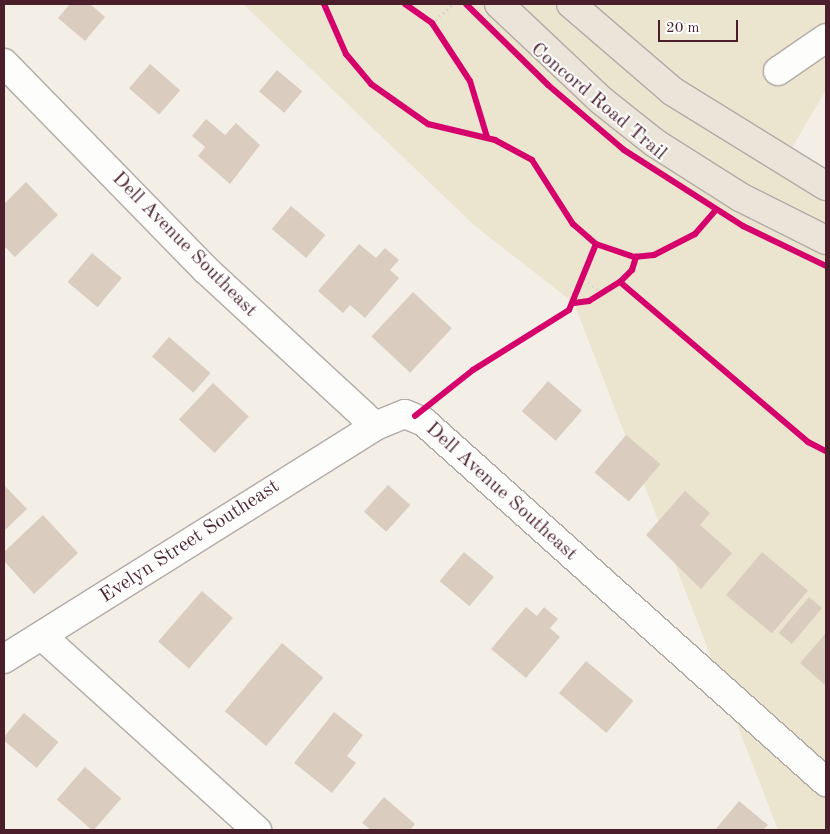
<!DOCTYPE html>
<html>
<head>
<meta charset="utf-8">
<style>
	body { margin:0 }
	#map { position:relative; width:830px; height:834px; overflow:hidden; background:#f3efe7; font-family:"Old Standard TT",serif }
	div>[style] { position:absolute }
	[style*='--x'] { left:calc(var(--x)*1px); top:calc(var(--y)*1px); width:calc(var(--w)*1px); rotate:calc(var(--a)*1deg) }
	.built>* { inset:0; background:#ebe4ce }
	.building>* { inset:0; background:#dacdbf; transform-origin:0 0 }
	.path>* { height:3px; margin-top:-1.5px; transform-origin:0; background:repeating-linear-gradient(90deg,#d1cdcc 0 1px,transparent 0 5px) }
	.roads { filter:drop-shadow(1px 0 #b2aaa7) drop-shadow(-1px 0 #b2aaa7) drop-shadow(0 1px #b2aaa7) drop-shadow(0 -1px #b2aaa7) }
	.minor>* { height:28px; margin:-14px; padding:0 14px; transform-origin:14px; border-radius:14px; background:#fdfdfb }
	.major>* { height:28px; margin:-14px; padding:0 14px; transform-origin:14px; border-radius:14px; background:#ebe4d9 }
	.cycleway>* { height:6px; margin:-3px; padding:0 3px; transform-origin:3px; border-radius:3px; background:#d6006c }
	span { translate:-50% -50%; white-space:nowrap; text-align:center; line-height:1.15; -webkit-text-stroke:4px #fff; paint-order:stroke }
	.street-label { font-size:20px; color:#4a1f2b }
	.frame { position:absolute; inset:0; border:5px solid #4a1f2b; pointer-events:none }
	.scale { position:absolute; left:658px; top:20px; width:80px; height:22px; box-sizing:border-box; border:2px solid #4a1f2b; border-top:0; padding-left:6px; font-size:15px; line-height:18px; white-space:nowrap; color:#4a1f2b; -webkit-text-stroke:4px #fff; paint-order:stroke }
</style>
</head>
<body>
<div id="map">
	<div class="built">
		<div style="clip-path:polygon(243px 4px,826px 4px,826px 90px,777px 173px,826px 191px,826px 830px,778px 830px,574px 303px,475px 226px)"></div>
	</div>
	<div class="building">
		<div style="clip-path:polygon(70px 4px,90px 4px,105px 17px,85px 41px,58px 18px)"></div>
		<div style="left:150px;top:64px;width:40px;height:32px;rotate:41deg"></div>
		<div style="left:277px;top:70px;width:33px;height:28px;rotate:40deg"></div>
		<div style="clip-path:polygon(206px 119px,225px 135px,236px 123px,260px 145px,230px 184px,198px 156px,205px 147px,192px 136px)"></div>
		<div style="clip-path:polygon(26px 182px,58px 215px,15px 257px,4px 246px,4px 204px)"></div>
		<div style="left:291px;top:206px;width:45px;height:30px;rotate:40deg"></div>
		<div style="clip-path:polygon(359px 244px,376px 258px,385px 248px,399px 260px,390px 270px,399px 278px,365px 318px,350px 305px,343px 313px,318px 291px)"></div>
		<div style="left:92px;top:253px;width:39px;height:38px;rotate:40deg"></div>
		<div style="left:413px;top:292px;width:53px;height:61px;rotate:43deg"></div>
		<div style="left:169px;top:337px;width:55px;height:26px;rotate:41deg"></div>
		<div style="left:548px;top:381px;width:45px;height:40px;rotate:41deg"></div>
		<div style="left:213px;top:383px;width:49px;height:50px;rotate:43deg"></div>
		<div style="left:626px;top:435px;width:45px;height:49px;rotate:40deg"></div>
		<div style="clip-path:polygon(4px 485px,27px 509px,4px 531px)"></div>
		<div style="left:388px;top:485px;width:30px;height:36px;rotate:42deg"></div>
		<div style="clip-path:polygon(685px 491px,710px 513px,700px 525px,732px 553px,701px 589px,646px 535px)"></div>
		<div style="clip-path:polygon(43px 515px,78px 553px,34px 594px,4px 561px,4px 552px)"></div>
		<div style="left:464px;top:552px;width:39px;height:38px;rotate:40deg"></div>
		<div style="left:762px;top:552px;width:60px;height:56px;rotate:40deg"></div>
		<div style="left:202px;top:591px;width:41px;height:67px;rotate:41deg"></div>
		<div style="left:809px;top:597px;width:17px;height:47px;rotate:40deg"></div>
		<div style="clip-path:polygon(526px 607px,537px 616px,544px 607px,558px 619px,550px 628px,560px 637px,526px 678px,491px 649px)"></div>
		<div style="clip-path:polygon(826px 633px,826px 686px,800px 663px)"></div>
		<div style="left:282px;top:643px;width:54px;height:89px;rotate:40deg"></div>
		<div style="left:586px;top:661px;width:62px;height:42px;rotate:40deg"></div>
		<div style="clip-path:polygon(334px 712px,363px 735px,347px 756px,356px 763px,332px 793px,294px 763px)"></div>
		<div style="left:24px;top:713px;width:45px;height:34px;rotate:40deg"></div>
		<div style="left:85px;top:767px;width:48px;height:43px;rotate:41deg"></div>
		<div style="clip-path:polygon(384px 797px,415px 824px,410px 830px,371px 830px,362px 823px)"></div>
		<div style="clip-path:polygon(739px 801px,768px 825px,763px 830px,715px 830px)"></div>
	</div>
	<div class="path">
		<div style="--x:324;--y:4;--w:55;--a:66.3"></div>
		<div style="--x:346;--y:54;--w:39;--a:50"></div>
		<div style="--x:371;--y:84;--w:70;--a:35.1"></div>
		<div style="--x:428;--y:124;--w:69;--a:13.4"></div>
		<div style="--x:495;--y:140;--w:42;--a:28.4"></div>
		<div style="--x:532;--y:160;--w:76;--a:57.4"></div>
		<div style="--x:573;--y:224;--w:30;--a:41"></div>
		<div style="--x:596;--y:244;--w:71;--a:112.2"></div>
		<div style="--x:569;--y:310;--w:113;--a:148"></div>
		<div style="--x:473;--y:370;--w:46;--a:141.1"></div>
		<div style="--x:405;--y:4;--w:33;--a:35"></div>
		<div style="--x:432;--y:23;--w:69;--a:56.8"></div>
		<div style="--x:470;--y:81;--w:59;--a:73.1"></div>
		<div style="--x:432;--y:23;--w:28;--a:-42"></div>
		<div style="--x:596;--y:244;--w:40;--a:18.9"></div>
		<div style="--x:634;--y:257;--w:20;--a:-6"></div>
		<div style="--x:654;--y:255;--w:46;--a:-27.1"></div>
		<div style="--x:695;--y:234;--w:28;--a:-49"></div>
		<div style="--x:585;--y:279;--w:21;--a:39"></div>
		<div style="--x:620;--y:282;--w:247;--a:40.4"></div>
		<div style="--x:808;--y:442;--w:20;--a:27"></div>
		<div style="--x:574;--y:303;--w:15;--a:-8"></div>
		<div style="--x:589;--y:301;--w:36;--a:-32"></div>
		<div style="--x:620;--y:282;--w:17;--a:-45"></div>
		<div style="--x:632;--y:270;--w:14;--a:-73"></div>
	</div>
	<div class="roads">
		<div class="minor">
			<div style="--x:4;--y:63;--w:288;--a:45.7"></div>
			<div style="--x:205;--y:269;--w:215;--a:42.7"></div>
			<div style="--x:363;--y:415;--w:16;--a:43"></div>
			<div style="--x:375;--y:426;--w:32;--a:-22"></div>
			<div style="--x:405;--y:414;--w:21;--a:23"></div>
			<div style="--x:424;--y:422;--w:540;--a:41.85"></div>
			<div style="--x:778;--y:71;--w:58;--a:-34.5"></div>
			<div style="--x:42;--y:636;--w:290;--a:42.1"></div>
			<div style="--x:4;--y:659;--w:438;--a:-32.1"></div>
		</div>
		<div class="major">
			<div style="--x:499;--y:4;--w:141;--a:43.3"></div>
			<div style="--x:602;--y:101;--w:68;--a:38.4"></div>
			<div style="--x:655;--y:143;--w:101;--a:32.4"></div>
			<div style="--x:740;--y:197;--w:96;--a:26.6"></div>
			<div style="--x:571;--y:4;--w:133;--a:40.7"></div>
			<div style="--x:672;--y:91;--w:181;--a:31.7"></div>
		</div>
	</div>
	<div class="cycleway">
		<div style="--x:324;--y:4;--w:55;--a:66.3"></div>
		<div style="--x:346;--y:54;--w:39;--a:50"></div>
		<div style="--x:371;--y:84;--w:70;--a:35.1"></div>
		<div style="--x:428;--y:124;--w:69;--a:13.4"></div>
		<div style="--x:495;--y:140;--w:42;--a:28.4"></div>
		<div style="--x:532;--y:160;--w:76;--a:57.4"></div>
		<div style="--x:573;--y:224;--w:30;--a:41"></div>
		<div style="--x:596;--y:244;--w:71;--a:112.2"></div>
		<div style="--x:569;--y:310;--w:113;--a:148"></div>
		<div style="--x:473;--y:370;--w:74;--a:141.6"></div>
		<div style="--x:405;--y:4;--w:33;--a:35"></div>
		<div style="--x:432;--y:23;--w:69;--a:56.8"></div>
		<div style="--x:470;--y:81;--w:59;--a:73.1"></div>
		<div style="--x:466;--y:4;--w:115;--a:44.6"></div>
		<div style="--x:548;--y:85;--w:100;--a:40.5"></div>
		<div style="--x:624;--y:150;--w:141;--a:32.6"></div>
		<div style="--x:743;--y:226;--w:92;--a:25.7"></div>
		<div style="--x:596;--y:244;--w:40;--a:18.9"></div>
		<div style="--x:634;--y:257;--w:20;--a:-6"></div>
		<div style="--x:654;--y:255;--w:46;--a:-27.1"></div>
		<div style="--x:695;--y:234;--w:32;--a:-49"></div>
		<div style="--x:620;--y:282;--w:247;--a:40.4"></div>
		<div style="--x:808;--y:442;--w:20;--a:27"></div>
		<div style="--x:574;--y:303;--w:15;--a:-8"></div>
		<div style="--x:589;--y:301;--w:36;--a:-32"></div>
		<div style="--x:620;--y:282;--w:17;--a:-45"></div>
		<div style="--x:632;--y:270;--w:14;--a:-73"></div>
	</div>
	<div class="street-label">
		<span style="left:598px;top:102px;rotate:40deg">Concord Road Trail</span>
		<span style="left:184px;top:245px;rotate:45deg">Dell Avenue Southeast</span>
		<span style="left:501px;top:492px;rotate:42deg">Dell Avenue Southeast</span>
		<span style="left:190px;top:542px;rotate:-33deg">Evelyn Street Southeast</span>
	</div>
	<div class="frame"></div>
	<div class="scale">20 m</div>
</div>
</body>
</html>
